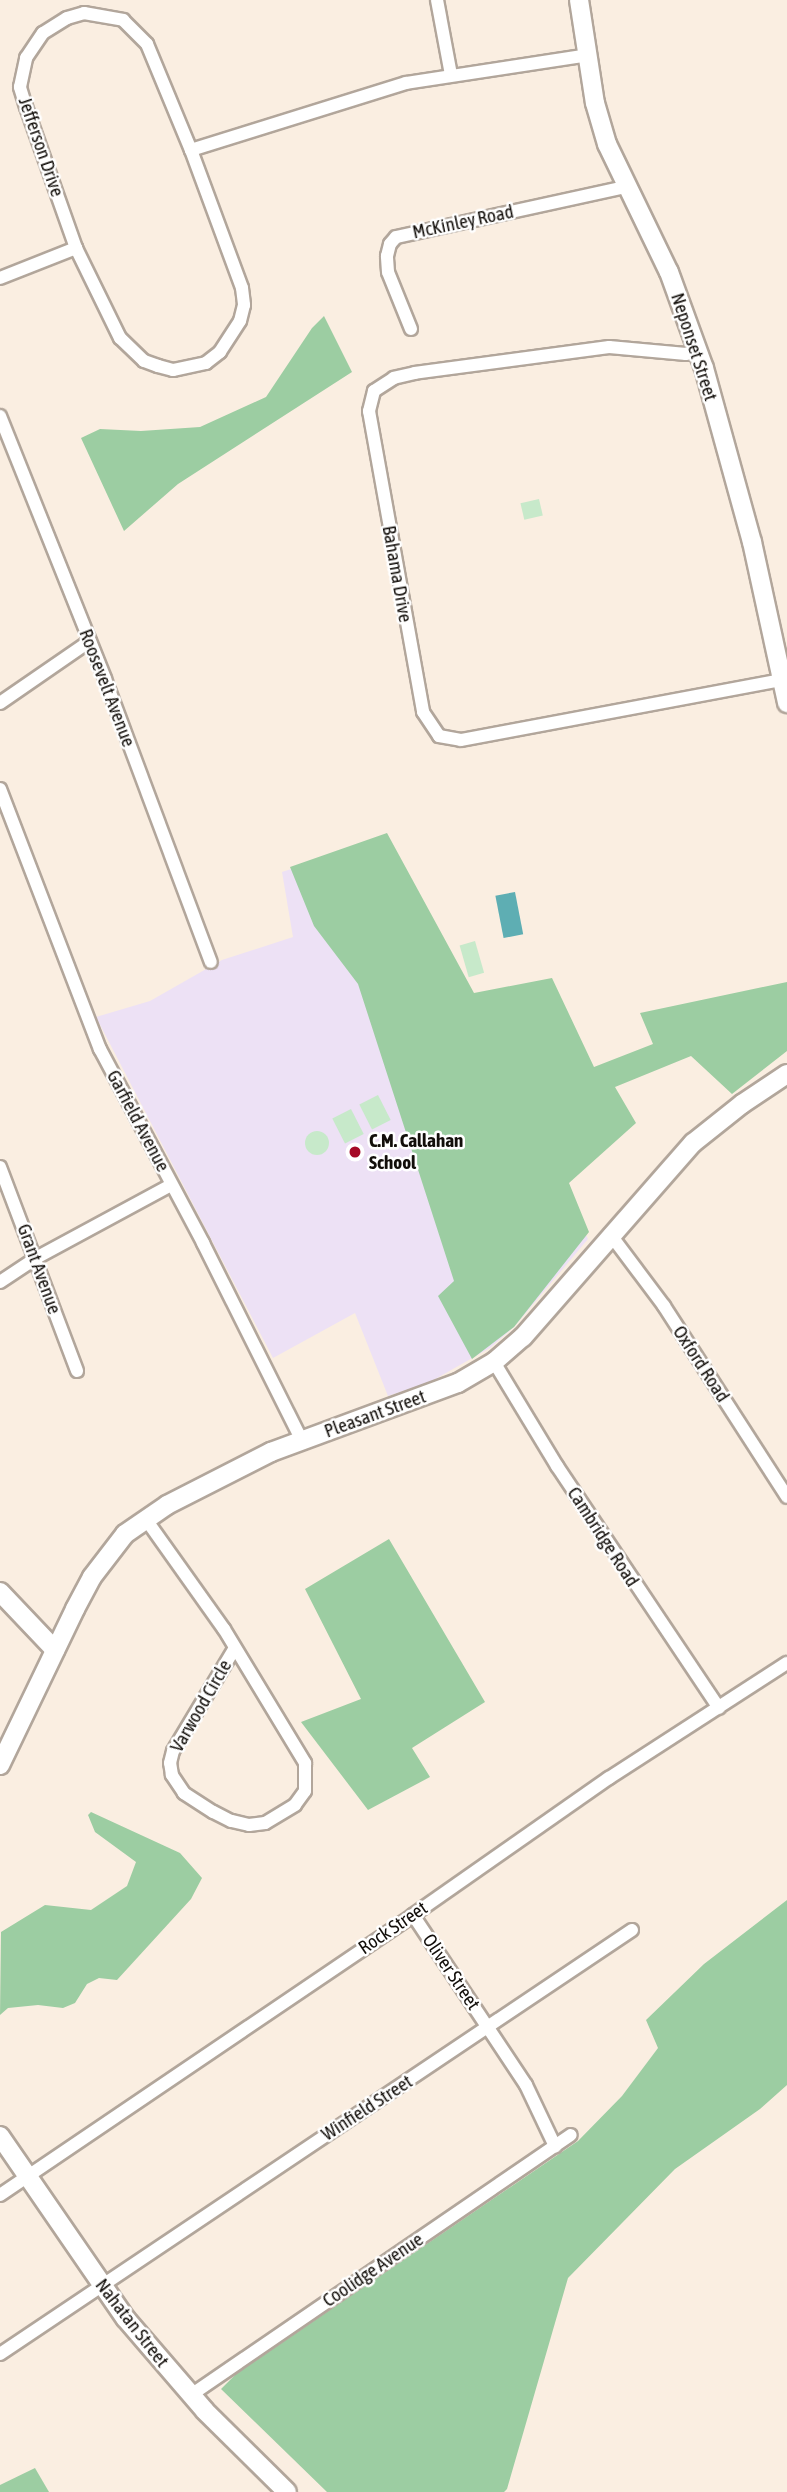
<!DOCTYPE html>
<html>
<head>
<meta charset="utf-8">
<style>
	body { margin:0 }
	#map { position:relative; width:787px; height:2492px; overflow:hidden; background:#faeee1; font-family:"Asap Condensed",sans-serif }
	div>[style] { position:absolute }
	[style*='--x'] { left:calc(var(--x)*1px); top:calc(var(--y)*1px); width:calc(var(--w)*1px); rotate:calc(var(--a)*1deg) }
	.education>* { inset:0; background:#ede1f5 }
	.green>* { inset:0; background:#c7e9ca; transform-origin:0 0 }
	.round { border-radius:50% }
	.forest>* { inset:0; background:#9ccda2 }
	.water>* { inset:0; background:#5eaeb3; transform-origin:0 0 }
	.roads { filter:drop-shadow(2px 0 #b2a69b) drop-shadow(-2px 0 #b2a69b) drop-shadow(0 2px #b2a69b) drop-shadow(0 -2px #b2a69b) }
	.street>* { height:12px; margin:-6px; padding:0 6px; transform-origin:6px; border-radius:6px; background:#fff }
	.secondary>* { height:18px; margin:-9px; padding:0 9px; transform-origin:9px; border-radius:9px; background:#fff }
	.dots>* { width:19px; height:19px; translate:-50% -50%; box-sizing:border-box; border:4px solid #fff; border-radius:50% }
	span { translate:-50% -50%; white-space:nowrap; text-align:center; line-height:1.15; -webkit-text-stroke:5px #fff; paint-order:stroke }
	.street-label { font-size:19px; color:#120e0a }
	.poi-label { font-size:19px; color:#120e0a; font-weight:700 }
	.left { translate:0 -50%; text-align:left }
</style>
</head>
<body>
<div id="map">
	<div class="education">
		<div style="clip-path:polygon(386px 838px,588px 1239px,514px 1327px,490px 1348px,430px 1382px,388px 1396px,355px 1313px,273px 1358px,96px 1017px,150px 1001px,222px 960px,293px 937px,282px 872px)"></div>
	</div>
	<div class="green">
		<div style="left:539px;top:499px;width:17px;height:19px;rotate:77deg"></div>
		<div style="left:475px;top:941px;width:33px;height:16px;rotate:74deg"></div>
		<div style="left:378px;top:1095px;width:28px;height:21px;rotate:63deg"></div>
		<div style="left:351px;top:1109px;width:28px;height:21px;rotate:63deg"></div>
		<div class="round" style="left:305px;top:1131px;width:24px;height:24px"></div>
	</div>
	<div class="forest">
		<div style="clip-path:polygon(324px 316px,352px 372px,178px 484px,124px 531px,81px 438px,100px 429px,141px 431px,200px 427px,266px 397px,312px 328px)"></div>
		<div style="clip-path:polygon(387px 833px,474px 993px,552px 978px,594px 1067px,653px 1044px,640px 1013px,787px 982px,787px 1051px,732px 1094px,691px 1056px,615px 1087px,636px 1123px,569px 1183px,589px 1232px,514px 1327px,472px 1359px,438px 1296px,454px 1281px,358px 984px,314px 926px,290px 867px)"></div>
		<div style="clip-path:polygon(389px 1539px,485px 1702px,412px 1748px,430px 1777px,368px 1810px,301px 1722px,361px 1699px,305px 1589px)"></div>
		<div style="clip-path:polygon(91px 1812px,180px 1853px,202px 1878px,191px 1899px,117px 1980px,99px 1978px,87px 1984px,75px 2003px,63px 2008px,38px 2005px,8px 2008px,0 2015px,1px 1932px,45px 1905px,91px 1910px,127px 1886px,136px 1862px,95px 1832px,88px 1815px)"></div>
		<div style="clip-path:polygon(787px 1900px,787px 2085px,760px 2109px,675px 2169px,568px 2278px,507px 2489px,504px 2492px,327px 2492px,221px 2389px,236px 2374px,578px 2141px,622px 2096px,658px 2048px,646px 2020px,704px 1964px)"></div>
		<div style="clip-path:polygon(35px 2468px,49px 2492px,0 2492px,0 2485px)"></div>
	</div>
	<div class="water">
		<div style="left:515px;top:892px;width:43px;height:20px;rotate:79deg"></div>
	</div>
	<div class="roads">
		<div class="street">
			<div style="--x:437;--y:0;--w:76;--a:79.4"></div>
			<div style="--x:84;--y:13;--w:40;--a:10"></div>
			<div style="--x:123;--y:20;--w:34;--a:45"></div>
			<div style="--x:147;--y:44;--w:115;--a:67.5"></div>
			<div style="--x:191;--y:150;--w:147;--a:69.7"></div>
			<div style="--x:242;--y:288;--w:17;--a:83"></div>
			<div style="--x:244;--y:305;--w:16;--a:104"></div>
			<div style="--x:240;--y:321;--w:37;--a:123"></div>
			<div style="--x:220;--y:352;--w:18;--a:142"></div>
			<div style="--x:206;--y:363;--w:34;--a:168"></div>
			<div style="--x:173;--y:370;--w:16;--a:-165"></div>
			<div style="--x:158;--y:366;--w:15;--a:-160"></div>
			<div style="--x:144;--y:361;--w:33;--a:-136"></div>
			<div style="--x:120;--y:338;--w:100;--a:-116.1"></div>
			<div style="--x:76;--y:248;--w:150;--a:-109.5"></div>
			<div style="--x:26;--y:107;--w:21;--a:-107"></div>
			<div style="--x:20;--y:87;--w:30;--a:-78"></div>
			<div style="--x:26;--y:58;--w:30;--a:-56"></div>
			<div style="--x:43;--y:33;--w:28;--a:-32"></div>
			<div style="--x:67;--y:18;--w:18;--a:-16"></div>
			<div style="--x:191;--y:150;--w:225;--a:-17.3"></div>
			<div style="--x:406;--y:83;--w:184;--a:-8.7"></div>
			<div style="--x:0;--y:278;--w:82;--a:-21.5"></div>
			<div style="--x:411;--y:329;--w:61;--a:-112"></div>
			<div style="--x:388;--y:272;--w:16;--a:-94"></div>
			<div style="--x:387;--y:256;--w:12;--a:-76"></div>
			<div style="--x:390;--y:244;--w:9;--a:-49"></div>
			<div style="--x:396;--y:237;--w:235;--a:-12.3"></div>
			<div style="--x:698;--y:350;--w:13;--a:162"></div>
			<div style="--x:686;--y:354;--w:77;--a:-174.8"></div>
			<div style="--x:609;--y:347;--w:196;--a:172.4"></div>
			<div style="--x:415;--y:373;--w:22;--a:167"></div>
			<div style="--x:394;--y:378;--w:24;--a:147"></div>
			<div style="--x:374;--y:391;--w:21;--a:104"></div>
			<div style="--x:369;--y:411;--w:306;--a:79.8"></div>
			<div style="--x:423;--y:712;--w:29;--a:56"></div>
			<div style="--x:439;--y:736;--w:22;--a:10"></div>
			<div style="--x:461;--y:740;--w:326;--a:-10.6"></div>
			<div style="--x:0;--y:416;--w:283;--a:68.2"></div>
			<div style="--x:105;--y:679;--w:302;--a:69.5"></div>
			<div style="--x:0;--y:703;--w:109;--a:-34.6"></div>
			<div style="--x:0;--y:789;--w:279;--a:69"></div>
			<div style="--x:100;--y:1049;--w:220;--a:62"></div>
			<div style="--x:203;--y:1243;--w:221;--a:63.4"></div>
			<div style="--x:0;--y:1167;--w:218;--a:69.3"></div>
			<div style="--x:610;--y:1234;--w:90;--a:53.1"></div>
			<div style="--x:664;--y:1306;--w:227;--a:57.2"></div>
			<div style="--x:0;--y:1282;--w:43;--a:-33.7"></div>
			<div style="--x:36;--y:1258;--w:153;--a:-28.4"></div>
			<div style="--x:494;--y:1362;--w:122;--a:58.8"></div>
			<div style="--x:557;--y:1466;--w:291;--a:56.2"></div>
			<div style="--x:145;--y:1518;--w:136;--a:54.6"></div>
			<div style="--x:224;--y:1629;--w:157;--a:58.8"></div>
			<div style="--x:305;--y:1763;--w:28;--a:90"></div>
			<div style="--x:305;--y:1791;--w:17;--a:126"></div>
			<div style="--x:295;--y:1805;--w:35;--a:149"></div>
			<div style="--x:265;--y:1823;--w:16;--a:173"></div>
			<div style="--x:249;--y:1825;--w:18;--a:-167"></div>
			<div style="--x:231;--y:1821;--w:20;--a:-153"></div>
			<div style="--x:213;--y:1812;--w:35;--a:-147"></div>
			<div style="--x:184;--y:1793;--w:22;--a:-124"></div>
			<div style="--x:172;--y:1775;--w:12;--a:-99"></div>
			<div style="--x:170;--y:1763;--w:12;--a:-76"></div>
			<div style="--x:173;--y:1751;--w:120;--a:-59"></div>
			<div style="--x:413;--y:1915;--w:204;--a:56.4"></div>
			<div style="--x:526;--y:2085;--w:68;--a:64.6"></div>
			<div style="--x:0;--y:2195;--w:499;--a:-34.1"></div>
			<div style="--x:413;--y:1915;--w:239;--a:-35"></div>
			<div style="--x:609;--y:1778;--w:212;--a:-32.9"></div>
			<div style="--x:0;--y:2354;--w:761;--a:-33.86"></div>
			<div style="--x:191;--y:2395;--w:460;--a:-34.4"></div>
		</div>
		<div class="secondary">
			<div style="--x:579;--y:0;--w:104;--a:81.2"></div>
			<div style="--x:595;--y:103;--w:43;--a:73.7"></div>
			<div style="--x:607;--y:144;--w:142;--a:64.2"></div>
			<div style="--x:669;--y:272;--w:102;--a:70"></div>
			<div style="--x:704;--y:368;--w:180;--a:74.6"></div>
			<div style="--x:752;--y:542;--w:165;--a:77.7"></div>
			<div style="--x:0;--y:1592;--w:80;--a:46.5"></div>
			<div style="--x:0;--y:1765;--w:173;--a:-64.3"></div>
			<div style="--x:75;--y:1609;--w:36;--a:-62"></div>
			<div style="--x:92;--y:1577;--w:54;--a:-52.5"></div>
			<div style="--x:125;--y:1534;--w:51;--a:-34.6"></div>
			<div style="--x:167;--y:1505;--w:117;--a:-27"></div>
			<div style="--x:271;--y:1452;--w:199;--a:-20.3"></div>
			<div style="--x:458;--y:1383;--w:42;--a:-30.3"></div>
			<div style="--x:494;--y:1362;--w:38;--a:-41"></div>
			<div style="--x:523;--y:1337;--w:258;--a:-48.8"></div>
			<div style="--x:693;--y:1143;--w:63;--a:-38.5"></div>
			<div style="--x:742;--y:1104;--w:54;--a:-33.7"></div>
			<div style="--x:0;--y:2136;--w:222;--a:55.5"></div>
			<div style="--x:126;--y:2319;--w:121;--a:49.3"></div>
			<div style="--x:205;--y:2411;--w:115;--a:44.6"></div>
		</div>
	</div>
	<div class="dots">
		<div style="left:355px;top:1152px;background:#a50926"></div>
	</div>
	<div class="street-label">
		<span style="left:41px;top:147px;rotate:71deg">Jefferson Drive</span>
		<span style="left:463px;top:222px;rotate:-12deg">McKinley Road</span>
		<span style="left:694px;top:347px;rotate:72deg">Neponset Street</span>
		<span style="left:397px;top:574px;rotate:80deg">Bahama Drive</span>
		<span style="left:107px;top:688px;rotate:69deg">Roosevelt Avenue</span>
		<span style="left:138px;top:1121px;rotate:62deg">Garfield Avenue</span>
		<span style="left:39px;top:1269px;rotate:70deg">Grant Avenue</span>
		<span style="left:701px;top:1364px;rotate:57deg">Oxford Road</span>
		<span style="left:375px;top:1414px;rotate:-20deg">Pleasant Street</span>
		<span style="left:603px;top:1537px;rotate:57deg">Cambridge Road</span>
		<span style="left:201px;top:1706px;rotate:-60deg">Varwood Circle</span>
		<span style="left:393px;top:1928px;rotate:-34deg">Rock Street</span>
		<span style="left:451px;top:1972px;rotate:56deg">Oliver Street</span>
		<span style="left:367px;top:2108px;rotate:-33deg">Winfield Street</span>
		<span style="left:373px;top:2270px;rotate:-34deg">Coolidge Avenue</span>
		<span style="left:132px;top:2323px;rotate:52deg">Nahatan Street</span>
	</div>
	<div class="poi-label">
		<span class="left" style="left:369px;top:1152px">C.M. Callahan<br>School</span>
	</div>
</div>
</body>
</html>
